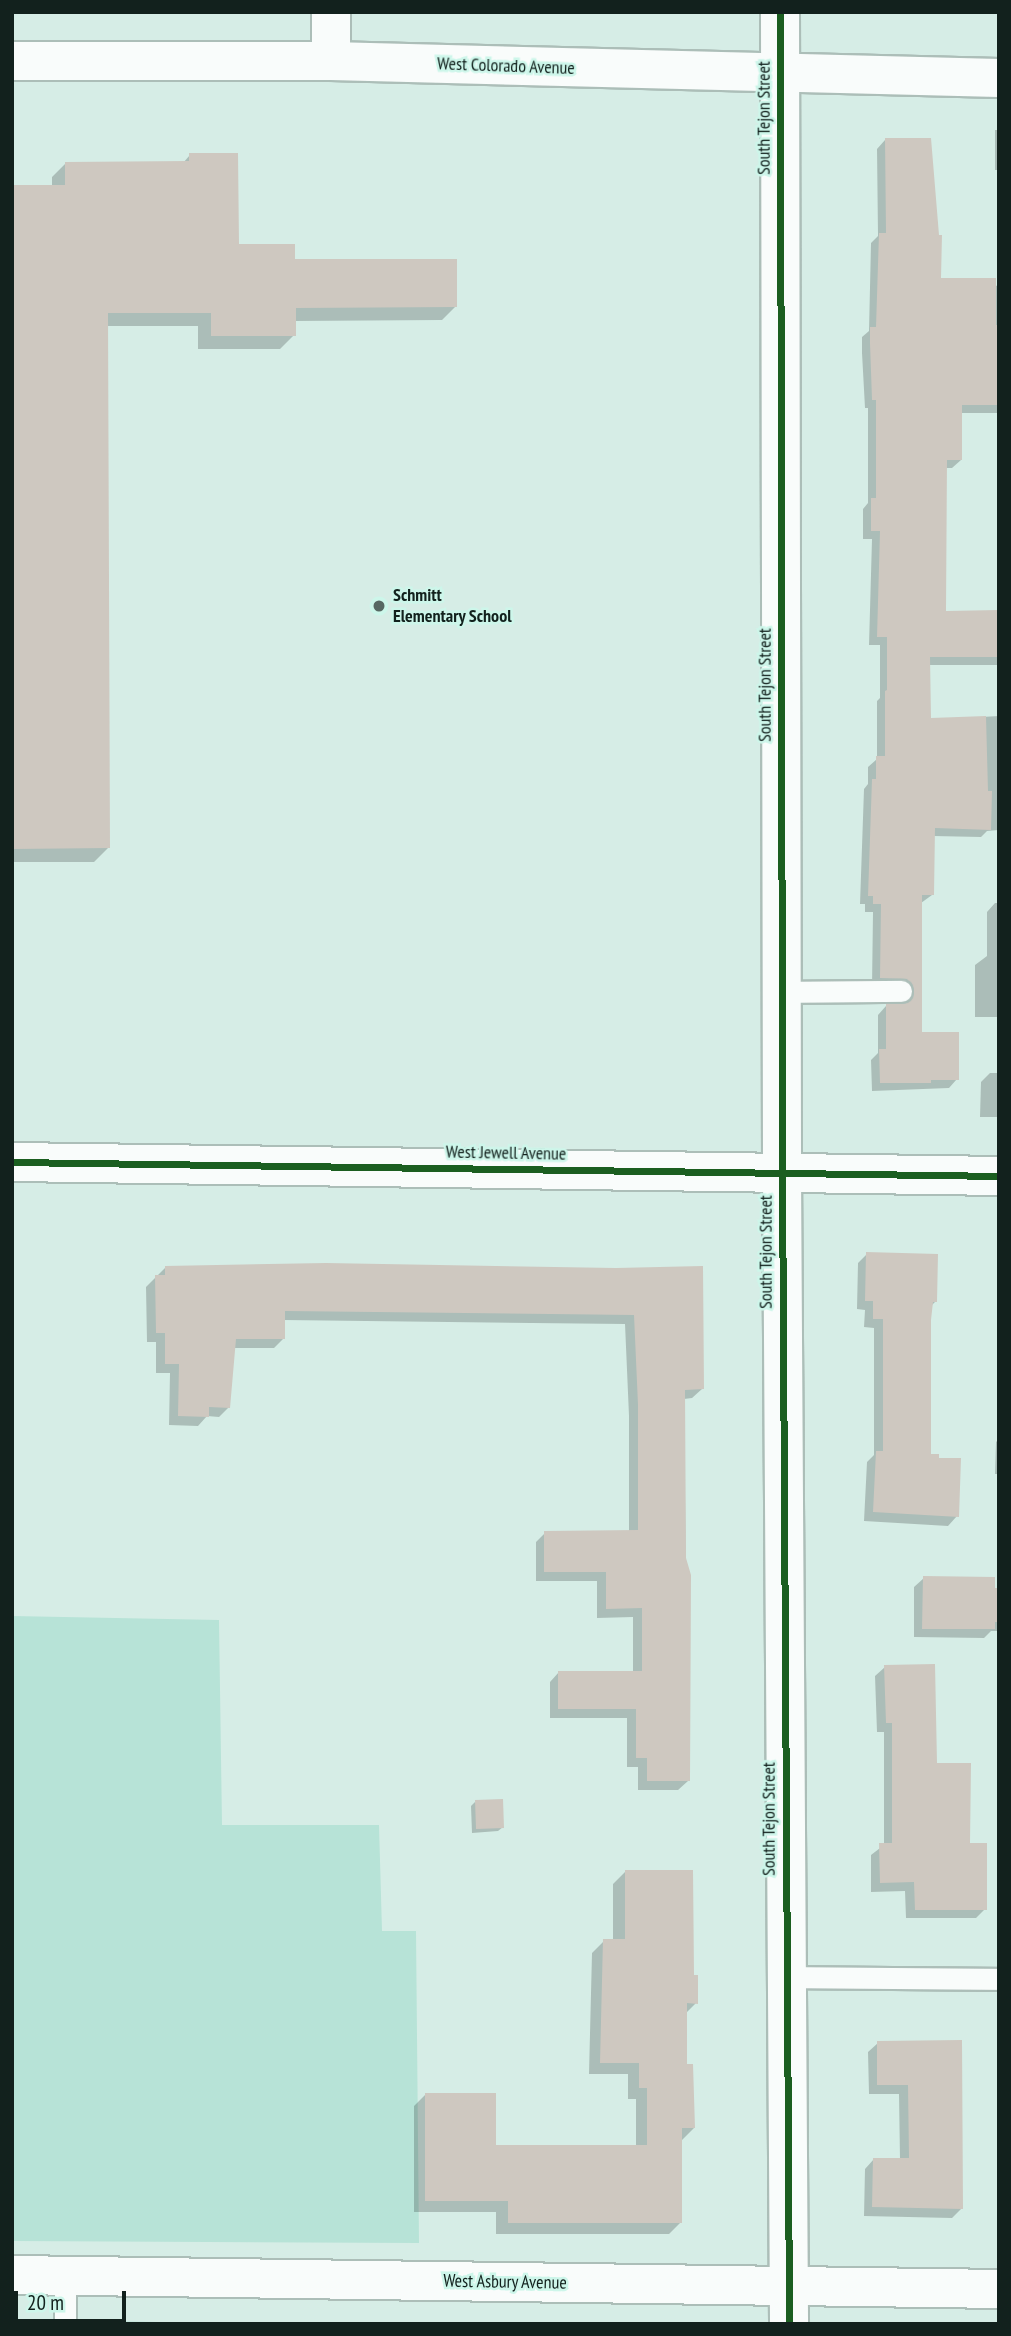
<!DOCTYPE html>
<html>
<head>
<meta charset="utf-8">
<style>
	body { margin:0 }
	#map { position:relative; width:1011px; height:2336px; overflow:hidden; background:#d6ede6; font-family:"PT Sans Narrow",sans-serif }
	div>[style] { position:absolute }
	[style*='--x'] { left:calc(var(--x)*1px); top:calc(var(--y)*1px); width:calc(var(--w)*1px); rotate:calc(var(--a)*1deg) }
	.green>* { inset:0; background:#b7e3d7 }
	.shadow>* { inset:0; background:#0003; transform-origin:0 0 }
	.building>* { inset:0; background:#cec8c0; transform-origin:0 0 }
	.roads { filter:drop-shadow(2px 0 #acbeb8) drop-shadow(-2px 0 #acbeb8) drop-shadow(0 2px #acbeb8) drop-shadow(0 -2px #acbeb8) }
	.service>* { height:21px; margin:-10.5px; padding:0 10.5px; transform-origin:10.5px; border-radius:10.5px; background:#f9fcfb }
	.minor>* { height:38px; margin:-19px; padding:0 19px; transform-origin:19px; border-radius:19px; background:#f9fcfb }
	.tertiary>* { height:38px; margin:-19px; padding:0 19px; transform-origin:19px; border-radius:19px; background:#f9fcfb }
	.cycleway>* { height:7px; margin:-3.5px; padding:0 3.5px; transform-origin:3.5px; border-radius:3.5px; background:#1b5e20 }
	.dots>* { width:19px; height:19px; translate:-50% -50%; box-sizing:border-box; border:4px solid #cdf6ea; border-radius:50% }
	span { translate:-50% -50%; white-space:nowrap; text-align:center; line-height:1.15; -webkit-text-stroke:5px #cdf6ea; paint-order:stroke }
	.street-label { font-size:18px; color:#12211d }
	.poi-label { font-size:18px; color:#12211d; font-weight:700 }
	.left { translate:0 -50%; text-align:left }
	.frame { position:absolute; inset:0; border:14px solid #12211d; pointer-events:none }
	.scale { position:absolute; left:14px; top:2291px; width:112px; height:32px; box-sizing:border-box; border:4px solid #12211d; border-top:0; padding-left:9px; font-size:21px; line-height:24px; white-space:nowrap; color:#12211d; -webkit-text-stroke:5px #cdf6ea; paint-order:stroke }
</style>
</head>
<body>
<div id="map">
	<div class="green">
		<div style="clip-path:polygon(12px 1616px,219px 1620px,222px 1825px,379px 1825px,382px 1931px,416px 1931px,419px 2243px,12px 2241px)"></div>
		<div style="clip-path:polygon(95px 2321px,295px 2324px,94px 2324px)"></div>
	</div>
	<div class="shadow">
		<div style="left:999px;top:130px;width:40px;height:4px;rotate:90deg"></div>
		<div style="clip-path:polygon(885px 140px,940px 280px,999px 286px,999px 413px,961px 413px,961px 460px,952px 468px,946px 468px,944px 613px,999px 611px,999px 665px,929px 665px,929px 720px,999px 716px,999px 830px,987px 831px,981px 837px,933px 836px,932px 895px,921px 903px,921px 1034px,957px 1079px,949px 1088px,872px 1091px,871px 1060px,878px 1053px,878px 1015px,886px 1006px,904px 1005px,906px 1001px,898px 987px,872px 986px,873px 912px,865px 912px,865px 904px,860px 904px,864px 789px,868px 784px,868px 767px,877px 759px,877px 701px,880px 698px,880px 645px,869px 645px,872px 539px,863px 539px,863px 509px,868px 503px,868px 408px,865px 408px,862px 353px,862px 337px,869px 331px,871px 243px,878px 236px,877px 149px)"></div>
		<div style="clip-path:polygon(190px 155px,237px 245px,456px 306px,442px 320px,294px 321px,294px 335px,280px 349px,198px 349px,198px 326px,106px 326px,108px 848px,94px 862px,12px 862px,12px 186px,52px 186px,52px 177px,66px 163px,183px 163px)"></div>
		<div style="clip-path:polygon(995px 903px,999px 903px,999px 1017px,975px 1017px,975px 965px,987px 956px,987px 912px)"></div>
		<div style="clip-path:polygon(990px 1073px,999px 1073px,999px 1117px,980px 1117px,981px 1082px)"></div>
		<div style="clip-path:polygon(867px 1254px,935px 1302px,931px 1306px,930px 1455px,957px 1516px,948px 1526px,864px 1521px,867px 1462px,874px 1455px,874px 1328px,864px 1327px,865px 1310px,857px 1309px,858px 1263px)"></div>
		<div style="clip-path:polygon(165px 1268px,616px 1270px,702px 1389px,692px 1398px,684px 1399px,688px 1781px,678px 1790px,638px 1790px,638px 1767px,627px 1767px,627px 1718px,550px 1718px,550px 1682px,559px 1672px,633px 1672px,633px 1617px,597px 1618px,597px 1581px,536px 1581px,536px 1542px,545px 1533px,629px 1532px,629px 1416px,625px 1324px,283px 1320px,283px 1339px,274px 1348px,233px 1348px,229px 1407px,219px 1417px,207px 1416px,198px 1426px,169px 1425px,170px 1373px,156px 1373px,156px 1342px,147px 1342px,146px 1287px)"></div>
		<div style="clip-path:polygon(999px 1439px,999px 1474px,995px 1474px,996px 1442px)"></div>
		<div style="clip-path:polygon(924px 1578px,999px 1590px,999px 1631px,991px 1631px,984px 1638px,914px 1637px,914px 1587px)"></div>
		<div style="clip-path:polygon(885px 1667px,935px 1765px,968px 1845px,985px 1909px,976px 1918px,906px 1918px,905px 1891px,871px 1892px,871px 1855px,884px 1845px,884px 1732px,877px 1732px,875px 1676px)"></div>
		<div style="clip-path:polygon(475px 1802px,503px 1827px,498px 1831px,472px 1833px,471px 1806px)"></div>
		<div style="clip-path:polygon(625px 1872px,692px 1976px,696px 2003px,685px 2014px,685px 2066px,694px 2128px,682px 2140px,681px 2222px,669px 2234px,496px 2234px,496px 2212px,414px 2212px,414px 2106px,426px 2094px,494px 2146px,636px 2146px,636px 2099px,628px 2099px,628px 2074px,589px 2074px,592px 1953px,604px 1941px,613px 1941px,613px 1884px)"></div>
		<div style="clip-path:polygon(961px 2042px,962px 2208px,952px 2218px,864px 2216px,865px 2169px,874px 2159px,900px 2160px,899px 2094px,869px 2094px,868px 2052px,878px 2043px)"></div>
	</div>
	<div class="building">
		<div style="clip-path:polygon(885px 138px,931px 138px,939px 235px,942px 235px,941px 278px,996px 278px,996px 325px,999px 325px,999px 405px,962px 405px,962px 460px,947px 460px,946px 611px,999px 610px,999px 657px,930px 657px,931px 718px,986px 716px,988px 791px,992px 791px,991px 830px,935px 828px,934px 895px,922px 895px,922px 1032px,959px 1032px,959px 1080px,931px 1080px,931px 1083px,880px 1083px,879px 1049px,886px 1049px,886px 1004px,907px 1003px,914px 990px,907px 979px,880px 978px,881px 904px,873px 904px,873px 896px,868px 896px,872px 779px,876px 779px,876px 756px,885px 756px,885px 691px,887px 690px,887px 637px,877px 637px,880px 531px,871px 531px,871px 498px,876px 498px,876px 400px,872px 400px,870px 343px,870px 327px,876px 327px,879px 233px,886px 233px)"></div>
		<div style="clip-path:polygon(189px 153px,238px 153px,239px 244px,295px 244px,295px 259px,457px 259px,457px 307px,296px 308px,296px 336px,211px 336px,211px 313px,108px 313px,110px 848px,12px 849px,12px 185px,65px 185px,65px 162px,189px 161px)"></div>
		<div style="clip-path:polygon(866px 1252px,938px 1254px,937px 1302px,933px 1302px,931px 1320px,931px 1454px,939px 1454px,939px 1458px,961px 1458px,959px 1517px,873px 1512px,876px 1451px,883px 1451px,883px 1319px,873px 1319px,873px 1301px,865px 1301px)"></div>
		<div style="clip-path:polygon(326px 1263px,616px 1268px,703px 1266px,704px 1389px,685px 1390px,686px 1558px,691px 1575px,690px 1781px,647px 1781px,647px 1758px,636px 1758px,636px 1709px,558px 1709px,558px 1671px,642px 1671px,642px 1608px,606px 1609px,606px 1572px,544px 1572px,544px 1531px,638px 1530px,638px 1405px,634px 1315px,285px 1311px,285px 1339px,236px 1339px,230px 1408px,209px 1407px,209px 1417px,178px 1416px,179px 1364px,165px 1364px,165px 1333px,156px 1333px,155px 1275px,165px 1275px,165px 1266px)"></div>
		<div style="clip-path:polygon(923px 1576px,995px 1577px,995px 1588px,999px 1588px,999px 1622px,995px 1622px,995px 1629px,922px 1629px)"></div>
		<div style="clip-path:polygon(935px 1664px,937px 1763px,971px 1763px,970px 1843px,987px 1843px,987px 1910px,915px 1910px,914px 1882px,880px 1883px,879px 1843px,892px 1843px,892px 1723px,886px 1723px,884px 1665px)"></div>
		<div style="left:503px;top:1799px;width:29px;height:28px;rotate:88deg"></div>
		<div style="clip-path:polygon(625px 1870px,693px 1870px,694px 1975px,698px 1975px,698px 2004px,687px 2003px,687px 2064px,693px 2064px,695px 2128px,682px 2128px,682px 2223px,508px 2223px,508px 2201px,425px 2201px,425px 2093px,496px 2093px,496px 2145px,647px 2145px,647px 2088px,639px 2088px,639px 2063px,600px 2063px,603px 1939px,625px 1939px)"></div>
		<div style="clip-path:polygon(962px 2040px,963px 2209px,872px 2207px,873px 2158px,909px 2158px,908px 2085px,877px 2085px,877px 2041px)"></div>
	</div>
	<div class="roads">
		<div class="service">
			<div style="--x:781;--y:992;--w:120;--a:-0.5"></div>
			<div style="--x:786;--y:1977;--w:213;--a:0.5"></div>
			<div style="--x:65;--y:2324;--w:49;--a:-90"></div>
		</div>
		<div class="minor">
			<div style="--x:780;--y:12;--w:1161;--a:89.9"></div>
			<div style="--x:782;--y:1173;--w:1151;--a:89.65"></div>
			<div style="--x:12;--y:61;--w:319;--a:0"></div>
			<div style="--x:331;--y:61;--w:668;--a:1.46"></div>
			<div style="--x:331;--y:61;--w:49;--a:-90"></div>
			<div style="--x:12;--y:2275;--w:987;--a:0.81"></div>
		</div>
		<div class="tertiary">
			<div style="--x:12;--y:1162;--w:987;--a:0.81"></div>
		</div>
	</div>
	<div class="cycleway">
		<div style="--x:780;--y:12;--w:1161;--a:89.9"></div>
		<div style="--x:782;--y:1173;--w:1151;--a:89.65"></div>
		<div style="--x:12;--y:1162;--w:987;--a:0.81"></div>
	</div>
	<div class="dots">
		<div style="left:379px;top:606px;background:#576863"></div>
	</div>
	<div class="street-label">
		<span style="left:506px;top:66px;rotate:2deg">West Colorado Avenue</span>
		<span style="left:764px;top:118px;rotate:-90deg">South Tejon Street</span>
		<span style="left:765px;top:685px;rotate:-90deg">South Tejon Street</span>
		<span style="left:506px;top:1153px;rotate:1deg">West Jewell Avenue</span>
		<span style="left:766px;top:1252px;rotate:-90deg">South Tejon Street</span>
		<span style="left:769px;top:1819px;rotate:-90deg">South Tejon Street</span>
		<span style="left:505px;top:2282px;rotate:1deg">West Asbury Avenue</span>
	</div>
	<div class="poi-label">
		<span class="left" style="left:393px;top:606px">Schmitt<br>Elementary School</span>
	</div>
	<div class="frame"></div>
	<div class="scale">20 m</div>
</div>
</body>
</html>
